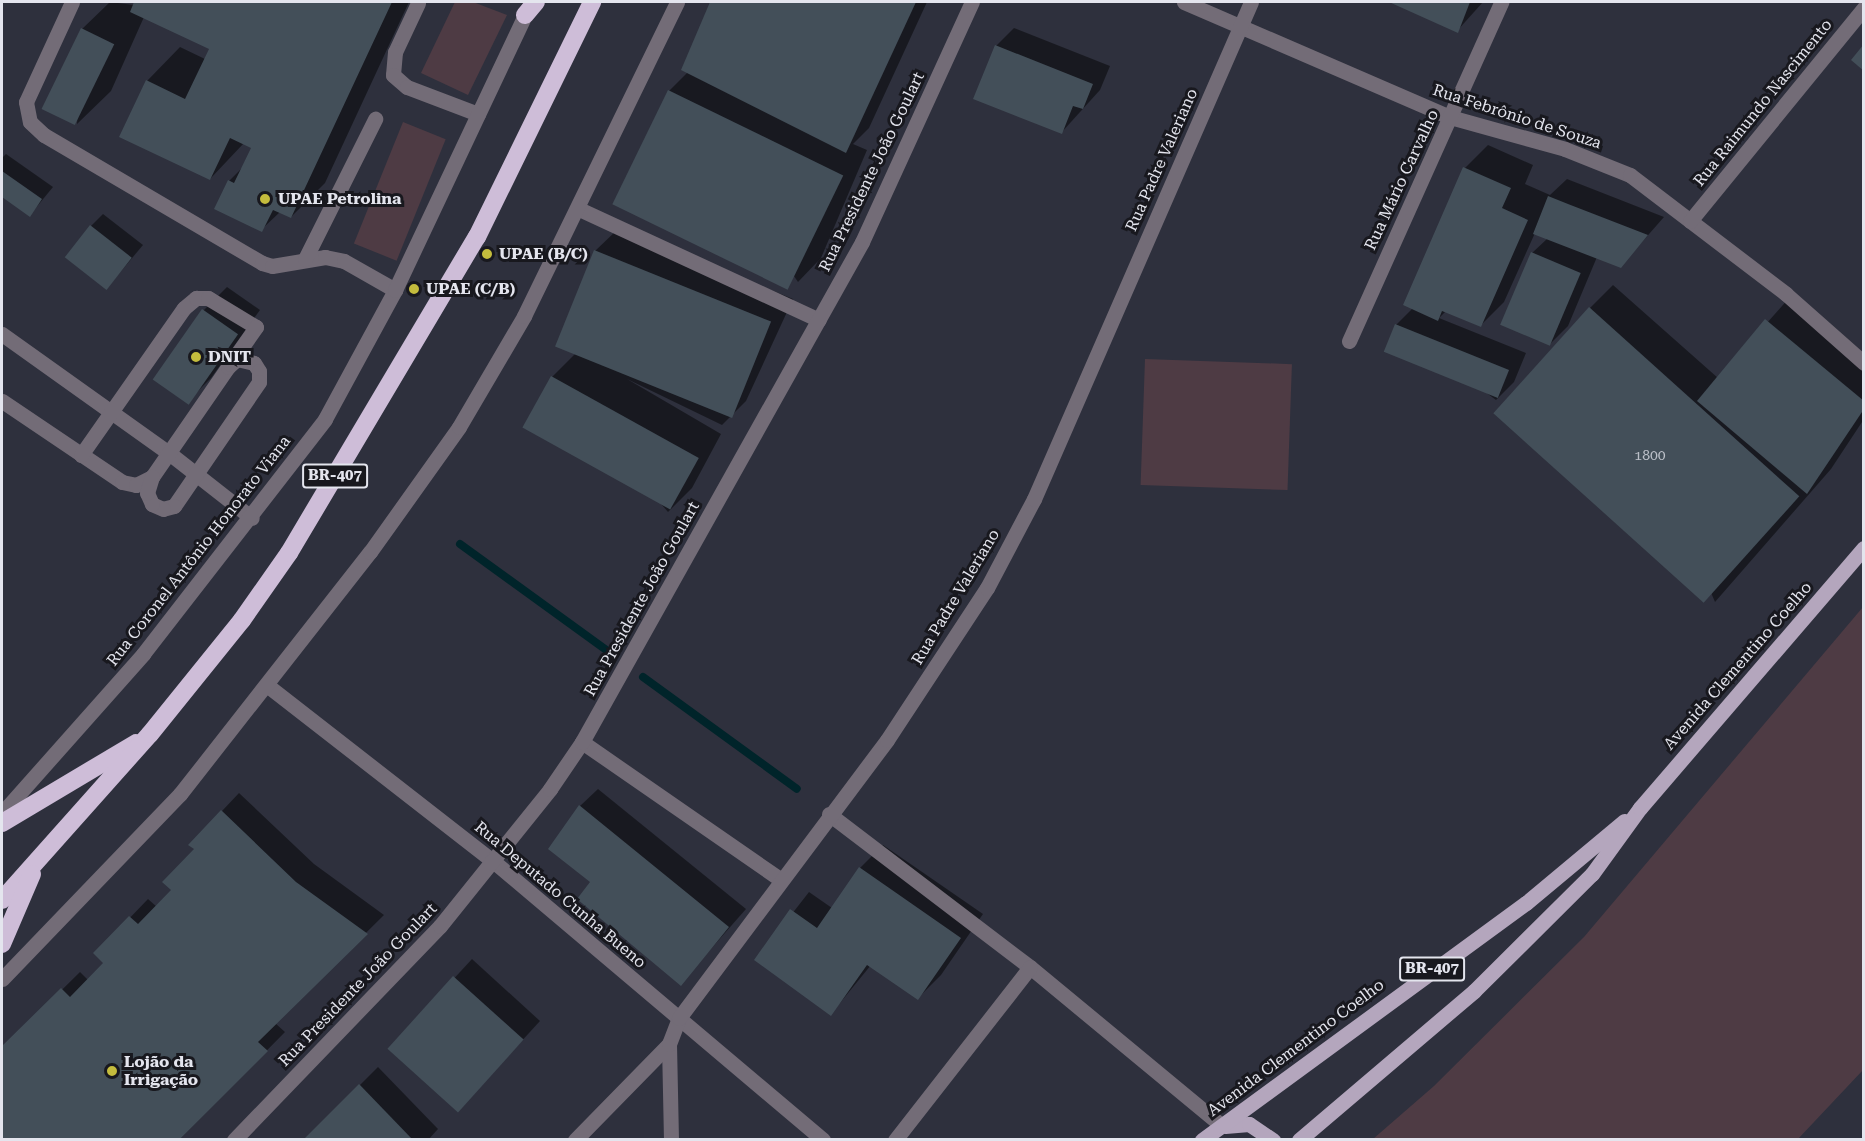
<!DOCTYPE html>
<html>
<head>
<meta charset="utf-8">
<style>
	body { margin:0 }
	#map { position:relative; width:1865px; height:1141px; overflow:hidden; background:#2e303d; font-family:"Roboto Serif",serif }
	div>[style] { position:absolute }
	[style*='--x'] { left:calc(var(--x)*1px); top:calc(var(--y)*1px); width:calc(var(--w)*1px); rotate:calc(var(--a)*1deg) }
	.green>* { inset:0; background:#4e3b44; transform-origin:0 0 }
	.shadow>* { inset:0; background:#0007 }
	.stream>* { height:8px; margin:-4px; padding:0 4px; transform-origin:4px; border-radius:4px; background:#00242a }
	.building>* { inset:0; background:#434f59; transform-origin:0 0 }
	.minor>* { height:15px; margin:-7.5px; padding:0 7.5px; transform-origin:7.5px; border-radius:7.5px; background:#736c77 }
	.major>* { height:15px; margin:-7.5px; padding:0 7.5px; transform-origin:7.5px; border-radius:7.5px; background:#b4a6bd }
	.highway>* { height:18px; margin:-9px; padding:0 9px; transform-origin:9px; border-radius:9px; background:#cebdd8 }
	.dots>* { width:16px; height:16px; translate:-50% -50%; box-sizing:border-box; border:3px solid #18181e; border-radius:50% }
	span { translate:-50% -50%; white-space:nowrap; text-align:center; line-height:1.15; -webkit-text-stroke:6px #18181e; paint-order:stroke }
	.number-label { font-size:14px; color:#bcc0c9 }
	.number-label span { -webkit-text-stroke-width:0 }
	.shield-label span { padding:2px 4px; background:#18181e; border:2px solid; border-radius:4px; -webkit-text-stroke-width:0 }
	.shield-label { font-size:15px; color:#e4e5ee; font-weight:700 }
	.street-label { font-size:16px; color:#e4e5ee }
	.poi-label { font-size:16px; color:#e4e5ee; font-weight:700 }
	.left { translate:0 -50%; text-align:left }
	.frame { position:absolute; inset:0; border:3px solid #e4e5ee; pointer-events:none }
</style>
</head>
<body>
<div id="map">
	<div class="green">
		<div style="clip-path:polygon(455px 2px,473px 2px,507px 15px,468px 95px,421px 73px)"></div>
		<div style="left:403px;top:122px;width:46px;height:131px;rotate:22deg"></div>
		<div style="left:1145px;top:359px;width:147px;height:126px;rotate:2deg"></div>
		<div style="clip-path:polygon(1863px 607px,1863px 1070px,1798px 1139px,1373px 1139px,1434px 1086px,1584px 937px)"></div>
	</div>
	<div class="shadow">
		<div style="clip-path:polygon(110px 2px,134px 5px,136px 2px,409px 2px,325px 183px,291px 217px,280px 212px,261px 230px,229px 181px,244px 166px,253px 148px,244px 143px,210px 179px,147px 81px,180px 47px,205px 59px,211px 48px,144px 17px,111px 91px,77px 124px,82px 29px)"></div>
		<div style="clip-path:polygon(711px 2px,927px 2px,869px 128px,853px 144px,867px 150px,821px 258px,798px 282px,669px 91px,688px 72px,683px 69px)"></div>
		<div style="clip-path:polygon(1393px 2px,1483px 2px,1457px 31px)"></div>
		<div style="clip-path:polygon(1014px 28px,1110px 66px,1100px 90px,1061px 133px,996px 46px)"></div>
		<div style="clip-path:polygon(1488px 145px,1533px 165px,1525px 184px,1550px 195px,1567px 179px,1664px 217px,1621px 266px,1597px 257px,1568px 326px,1550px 344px,1532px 253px,1548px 238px,1535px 233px,1504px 302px,1480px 326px,1446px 311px,1439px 318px,1526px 353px,1514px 382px,1496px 400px,1396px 325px,1413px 308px,1465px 168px)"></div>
		<div style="clip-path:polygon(6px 154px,53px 187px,30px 215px,2px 195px,2px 158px)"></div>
		<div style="clip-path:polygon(103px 214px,143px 245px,107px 288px,91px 226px)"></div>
		<div style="clip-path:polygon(619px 228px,793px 299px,746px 401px,722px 425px,627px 379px,721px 434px,692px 488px,668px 512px,552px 377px,575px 354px,595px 251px)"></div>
		<div style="clip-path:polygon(1613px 285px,1718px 378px,1790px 297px,1864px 358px,1864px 419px,1831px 469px,1715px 602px,1590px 308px)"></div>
		<div style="clip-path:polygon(227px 287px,260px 310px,211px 378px,187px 402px,204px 310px)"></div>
		<div style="clip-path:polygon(598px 789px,746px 909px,680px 984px,592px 882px,580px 806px)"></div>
		<div style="clip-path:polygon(239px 793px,314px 864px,384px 915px,275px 1023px,285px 1032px,179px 1140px,2px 1140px,2px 1049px,80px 972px,88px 980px,105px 963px,96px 953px,148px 899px,157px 907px,173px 890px,222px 811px)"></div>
		<div style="clip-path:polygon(883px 845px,983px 914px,941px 975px,918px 998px,871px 965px,831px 1014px,756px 960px,809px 892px,832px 908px,860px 868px)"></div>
		<div style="clip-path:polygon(472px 959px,540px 1021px,474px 1093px,389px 1049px)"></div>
		<div style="clip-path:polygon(378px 1067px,438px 1129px,428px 1140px,305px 1140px)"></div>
	</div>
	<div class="stream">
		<div style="--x:460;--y:544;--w:184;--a:35.9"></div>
		<div style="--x:643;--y:677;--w:190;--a:36"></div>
	</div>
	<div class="building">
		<div style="clip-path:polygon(134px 2px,392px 2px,291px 218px,273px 210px,262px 232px,214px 209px,228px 180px,234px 183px,251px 148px,230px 138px,210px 180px,119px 137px,146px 80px,185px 99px,209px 49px,130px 12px)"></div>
		<div style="clip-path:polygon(710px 2px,916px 2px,846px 153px,681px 70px)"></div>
		<div style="clip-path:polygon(1389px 2px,1470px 2px,1458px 33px)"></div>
		<div style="left:81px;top:28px;width:37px;height:90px;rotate:26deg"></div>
		<div style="clip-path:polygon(1864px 44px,1864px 71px,1851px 60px)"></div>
		<div style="clip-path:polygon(995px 45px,1093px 84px,1083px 109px,1073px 106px,1062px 134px,973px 99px)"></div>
		<div style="left:668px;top:90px;width:195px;height:127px;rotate:26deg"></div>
		<div style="clip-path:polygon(1463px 167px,1511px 188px,1502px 208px,1528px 220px,1481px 327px,1442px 311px,1438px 321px,1403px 305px)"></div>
		<div style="clip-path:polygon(2px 171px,42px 199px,30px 217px,2px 197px)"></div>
		<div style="clip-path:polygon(1548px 196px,1568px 204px,1648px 235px,1621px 268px,1533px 234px)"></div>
		<div style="left:90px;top:225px;width:53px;height:41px;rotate:38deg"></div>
		<div style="left:594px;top:250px;width:191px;height:104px;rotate:22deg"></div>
		<div style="left:1531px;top:252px;width:54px;height:79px;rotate:23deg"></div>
		<div style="left:1589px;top:307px;width:283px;height:143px;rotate:42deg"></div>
		<div style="left:202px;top:309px;width:44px;height:86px;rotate:35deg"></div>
		<div style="clip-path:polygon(1765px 319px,1864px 401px,1864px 409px,1807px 494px,1697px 401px)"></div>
		<div style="left:1395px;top:324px;width:123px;height:30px;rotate:22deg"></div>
		<div style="left:551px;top:376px;width:169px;height:59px;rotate:29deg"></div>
		<div style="clip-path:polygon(579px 805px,729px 927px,681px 986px,577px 899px,590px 882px,548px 849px)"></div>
		<div style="clip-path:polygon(221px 810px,296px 882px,368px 934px,258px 1042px,268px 1051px,179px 1140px,2px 1140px,2px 1046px,61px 988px,70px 997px,103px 963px,93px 953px,129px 916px,138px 924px,171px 890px,162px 882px,194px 849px,188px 845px)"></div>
		<div style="clip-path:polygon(859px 867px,961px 938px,918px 1000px,867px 965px,831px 1016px,754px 960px,790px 909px,817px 928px)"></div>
		<div style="left:453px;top:976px;width:95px;height:98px;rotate:42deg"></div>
		<div style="clip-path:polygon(359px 1084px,413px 1140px,303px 1140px)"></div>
	</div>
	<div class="minor">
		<div style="--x:72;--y:2;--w:110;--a:114.7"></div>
		<div style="--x:26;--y:102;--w:20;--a:79"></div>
		<div style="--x:30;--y:122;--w:19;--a:43"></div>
		<div style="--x:44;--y:135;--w:253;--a:30.4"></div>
		<div style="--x:262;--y:263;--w:10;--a:17"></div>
		<div style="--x:272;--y:266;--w:54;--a:-9.6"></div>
		<div style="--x:325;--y:257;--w:19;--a:12"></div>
		<div style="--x:344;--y:261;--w:59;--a:29.6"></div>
		<div style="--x:1184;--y:2;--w:290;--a:23.4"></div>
		<div style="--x:1450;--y:117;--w:119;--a:15.5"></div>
		<div style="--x:1565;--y:149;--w:70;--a:21.8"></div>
		<div style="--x:1630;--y:175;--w:196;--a:37.3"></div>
		<div style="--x:1786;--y:294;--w:104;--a:41.5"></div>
		<div style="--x:418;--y:3;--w:54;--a:115.1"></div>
		<div style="--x:395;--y:52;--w:23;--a:95"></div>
		<div style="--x:393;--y:75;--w:18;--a:41"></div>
		<div style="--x:407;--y:87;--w:76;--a:20.8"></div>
		<div style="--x:579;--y:209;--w:264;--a:24.8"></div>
		<div style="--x:1690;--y:221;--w:275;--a:-50.8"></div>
		<div style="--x:305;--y:259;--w:157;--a:-63.4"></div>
		<div style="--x:2;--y:334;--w:205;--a:35.5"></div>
		<div style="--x:169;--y:453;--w:105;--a:38.1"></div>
		<div style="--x:1349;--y:341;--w:372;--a:-65.8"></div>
		<div style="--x:2;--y:401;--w:145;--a:34"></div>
		<div style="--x:122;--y:482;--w:14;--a:12"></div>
		<div style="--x:136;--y:485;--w:18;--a:-27"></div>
		<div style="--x:152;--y:477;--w:134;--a:-55.4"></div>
		<div style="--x:228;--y:367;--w:12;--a:-42"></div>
		<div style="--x:237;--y:359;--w:17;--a:13"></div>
		<div style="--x:254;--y:363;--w:9;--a:58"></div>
		<div style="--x:259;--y:371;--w:11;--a:90"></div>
		<div style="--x:259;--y:382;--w:150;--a:124.4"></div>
		<div style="--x:174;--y:506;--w:11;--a:165"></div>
		<div style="--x:163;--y:509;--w:12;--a:-156"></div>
		<div style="--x:152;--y:504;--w:12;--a:-114"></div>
		<div style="--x:147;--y:493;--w:17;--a:-73"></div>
		<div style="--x:81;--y:455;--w:179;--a:-55"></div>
		<div style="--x:184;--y:308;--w:16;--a:-40"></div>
		<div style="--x:196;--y:298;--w:12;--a:0"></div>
		<div style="--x:208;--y:298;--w:56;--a:31.1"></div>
		<div style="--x:256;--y:327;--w:45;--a:125.1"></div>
		<div style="--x:268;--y:686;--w:285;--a:37.9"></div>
		<div style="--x:493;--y:861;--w:432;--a:40.2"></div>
		<div style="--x:582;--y:742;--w:242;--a:34.7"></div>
		<div style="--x:2;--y:813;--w:213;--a:-48.4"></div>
		<div style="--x:143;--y:654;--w:297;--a:-52.2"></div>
		<div style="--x:325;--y:419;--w:147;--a:-61.5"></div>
		<div style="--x:395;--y:290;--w:316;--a:-64.7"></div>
		<div style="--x:829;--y:814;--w:253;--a:37.3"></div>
		<div style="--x:1030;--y:967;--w:249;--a:39.6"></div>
		<div style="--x:2;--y:979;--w:257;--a:-46.1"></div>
		<div style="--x:180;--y:794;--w:308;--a:-51.9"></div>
		<div style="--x:370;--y:552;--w:153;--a:-54.5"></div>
		<div style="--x:459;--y:427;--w:129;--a:-59.6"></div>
		<div style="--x:524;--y:316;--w:349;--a:-64"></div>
		<div style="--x:669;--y:1044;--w:96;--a:88.8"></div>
		<div style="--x:234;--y:1140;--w:297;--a:-46.1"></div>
		<div style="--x:440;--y:926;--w:176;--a:-51.2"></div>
		<div style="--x:550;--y:789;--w:57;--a:-55.8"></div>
		<div style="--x:582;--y:742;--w:573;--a:-60.75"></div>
		<div style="--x:862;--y:242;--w:264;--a:-65.4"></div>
		<div style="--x:575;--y:1140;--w:134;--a:-45.6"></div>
		<div style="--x:669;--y:1044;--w:28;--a:-69"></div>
		<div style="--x:679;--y:1018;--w:347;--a:-53.2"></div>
		<div style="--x:887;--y:740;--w:182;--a:-56.7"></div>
		<div style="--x:987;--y:588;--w:101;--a:-62.2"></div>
		<div style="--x:1034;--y:499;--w:542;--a:-66.41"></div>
		<div style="--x:895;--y:1140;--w:219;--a:-52"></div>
	</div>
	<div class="major">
		<div style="--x:1225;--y:1126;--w:24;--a:-5"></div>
		<div style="--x:1249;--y:1124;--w:29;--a:34"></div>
		<div style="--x:1202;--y:1140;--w:401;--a:-36.2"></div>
		<div style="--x:1526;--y:903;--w:128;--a:-39.9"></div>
		<div style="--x:1299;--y:1140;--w:230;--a:-40.4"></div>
		<div style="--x:1474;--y:991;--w:166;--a:-44.8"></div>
		<div style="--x:1592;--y:874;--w:82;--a:-54"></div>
		<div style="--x:1640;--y:808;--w:343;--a:-49.3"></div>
	</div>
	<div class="highway">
		<div style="--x:525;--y:15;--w:17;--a:-50"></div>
		<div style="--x:2;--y:823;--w:156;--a:-30.8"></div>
		<div style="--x:2;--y:900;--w:222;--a:-48.3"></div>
		<div style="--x:150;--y:734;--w:146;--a:-51.1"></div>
		<div style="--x:242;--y:620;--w:82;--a:-55"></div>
		<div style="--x:289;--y:553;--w:368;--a:-59.3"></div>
		<div style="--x:477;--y:237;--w:262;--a:-63.9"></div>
		<div style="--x:2;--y:944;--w:76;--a:-66.8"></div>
	</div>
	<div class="dots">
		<div style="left:265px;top:199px;background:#c4bc3d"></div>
		<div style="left:487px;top:254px;background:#c4bc3d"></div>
		<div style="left:414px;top:289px;background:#c4bc3d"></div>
		<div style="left:196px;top:357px;background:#c4bc3d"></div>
		<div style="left:112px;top:1071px;background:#c4bc3d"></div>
	</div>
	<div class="number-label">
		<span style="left:1650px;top:455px">1800</span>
	</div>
	<div class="shield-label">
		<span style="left:335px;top:476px">BR-407</span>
		<span style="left:1432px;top:969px">BR-407</span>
	</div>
	<div class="street-label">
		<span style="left:1763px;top:103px;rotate:-51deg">Rua Raimundo Nascimento</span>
		<span style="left:1517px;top:117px;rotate:18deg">Rua Febrônio de Souza</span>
		<span style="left:1162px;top:160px;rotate:-66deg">Rua Padre Valeriano</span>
		<span style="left:872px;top:172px;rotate:-64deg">Rua Presidente João Goulart</span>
		<span style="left:1402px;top:180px;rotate:-65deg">Rua Mário Carvalho</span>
		<span style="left:199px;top:551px;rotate:-52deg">Rua Coronel Antônio Honorato Viana</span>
		<span style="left:956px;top:597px;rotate:-59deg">Rua Padre Valeriano</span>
		<span style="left:642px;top:599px;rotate:-61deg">Rua Presidente João Goulart</span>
		<span style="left:1738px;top:666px;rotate:-49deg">Avenida Clementino Coelho</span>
		<span style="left:560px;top:895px;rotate:40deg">Rua Deputado Cunha Bueno</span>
		<span style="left:358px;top:985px;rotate:-46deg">Rua Presidente João Goulart</span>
		<span style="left:1296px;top:1048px;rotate:-37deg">Avenida Clementino Coelho</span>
	</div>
	<div class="poi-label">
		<span class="left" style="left:278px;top:199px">UPAE Petrolina</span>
		<span class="left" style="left:499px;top:254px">UPAE (B/C)</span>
		<span class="left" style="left:426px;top:289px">UPAE (C/B)</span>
		<span class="left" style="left:208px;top:357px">DNIT</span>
		<span class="left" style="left:124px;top:1071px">Lojão da<br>Irrigação</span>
	</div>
	<div class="frame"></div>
</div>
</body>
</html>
